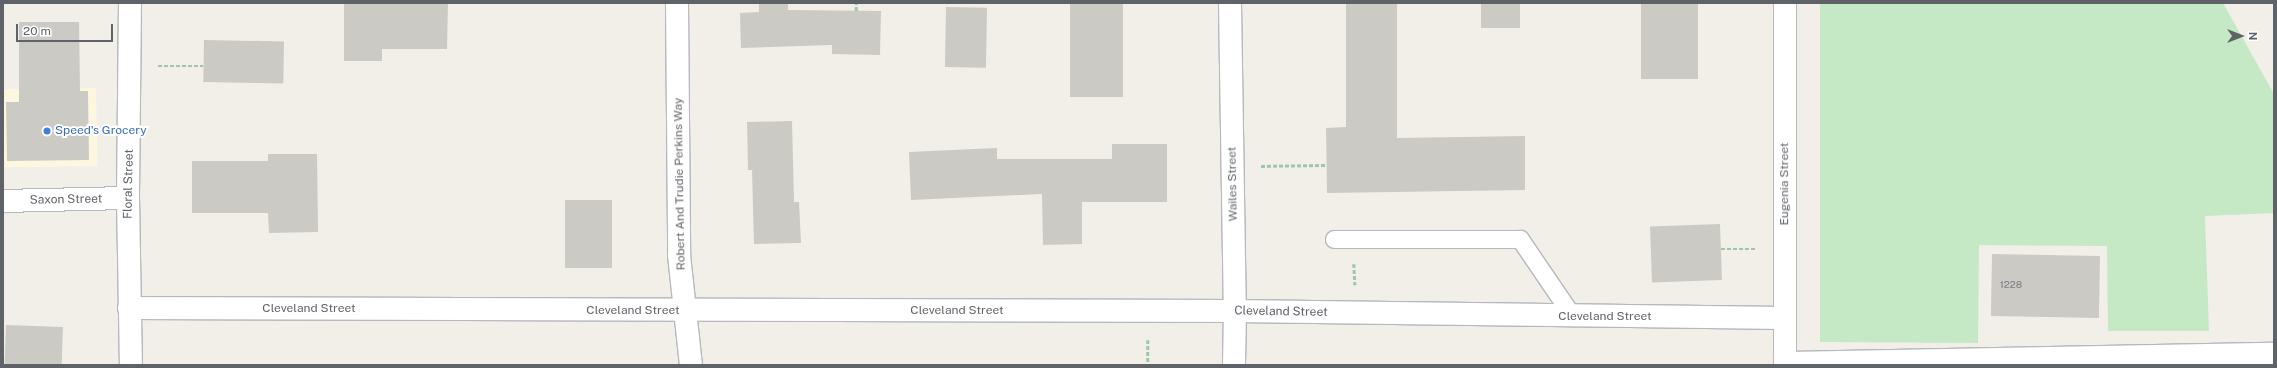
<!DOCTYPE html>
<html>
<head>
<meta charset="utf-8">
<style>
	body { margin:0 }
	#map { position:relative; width:2277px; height:368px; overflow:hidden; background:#f1efe8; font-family:"Public Sans",sans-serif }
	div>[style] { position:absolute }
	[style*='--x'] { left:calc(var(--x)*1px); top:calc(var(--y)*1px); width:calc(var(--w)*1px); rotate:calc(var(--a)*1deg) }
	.commercial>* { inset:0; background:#fef7e0; transform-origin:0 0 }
	.green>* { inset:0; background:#c5e8c5 }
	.building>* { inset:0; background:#cccac5; transform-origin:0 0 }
	.path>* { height:2.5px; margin-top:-1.25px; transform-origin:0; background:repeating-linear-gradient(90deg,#9cc7a9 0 4px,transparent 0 6px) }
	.roads { filter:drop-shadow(1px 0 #b5b8bc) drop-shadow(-1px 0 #b5b8bc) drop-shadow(0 1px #b5b8bc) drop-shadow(0 -1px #b5b8bc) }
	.lane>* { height:17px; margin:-8.5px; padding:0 8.5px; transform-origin:8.5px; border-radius:8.5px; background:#fff }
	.street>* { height:22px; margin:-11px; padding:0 11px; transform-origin:11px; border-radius:11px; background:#fff }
	.secondary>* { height:22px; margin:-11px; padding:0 11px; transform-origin:11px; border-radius:11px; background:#fff }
	.dots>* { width:11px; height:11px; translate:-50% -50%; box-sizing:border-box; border:2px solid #fff; border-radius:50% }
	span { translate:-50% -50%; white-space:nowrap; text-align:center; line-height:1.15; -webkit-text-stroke:4px #fff; paint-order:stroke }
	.number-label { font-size:10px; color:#7a7d7f }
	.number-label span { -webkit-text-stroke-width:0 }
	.shop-label { font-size:12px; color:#366cbe }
	.left { translate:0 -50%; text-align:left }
	.street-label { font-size:12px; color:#5f6368 }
	.frame { position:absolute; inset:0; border:4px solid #5f6368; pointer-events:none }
	.north { position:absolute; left:2221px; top:16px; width:40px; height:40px; -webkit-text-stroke:3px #fff; paint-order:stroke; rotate:90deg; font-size:11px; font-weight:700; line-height:16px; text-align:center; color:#5f6368 }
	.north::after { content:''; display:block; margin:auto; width:14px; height:18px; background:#5f6368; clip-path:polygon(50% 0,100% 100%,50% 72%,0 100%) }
	.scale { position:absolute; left:16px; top:24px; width:97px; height:18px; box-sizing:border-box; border:2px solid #5f6368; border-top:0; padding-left:5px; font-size:12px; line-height:14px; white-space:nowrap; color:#5f6368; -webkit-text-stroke:3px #fff; paint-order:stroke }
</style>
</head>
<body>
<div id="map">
	<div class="commercial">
		<div style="left:96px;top:88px;width:78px;height:93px;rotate:89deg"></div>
	</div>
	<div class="green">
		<div style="clip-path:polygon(1820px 3px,2223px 3px,2274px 94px,2274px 213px,2205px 216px,2209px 331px,2108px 331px,2107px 246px,1979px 245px,1978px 343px,1820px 342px)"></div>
	</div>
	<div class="building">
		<div style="clip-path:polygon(344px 3px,448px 3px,447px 49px,382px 49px,382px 61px,344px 61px)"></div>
		<div style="clip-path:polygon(759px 3px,788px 3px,788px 10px,881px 11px,880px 55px,832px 54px,832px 45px,741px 48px,740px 13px,759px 12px)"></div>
		<div style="left:1070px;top:3px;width:53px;height:94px"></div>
		<div style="clip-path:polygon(1346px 3px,1397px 3px,1397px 138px,1525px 136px,1525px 190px,1327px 193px,1326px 128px,1346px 127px)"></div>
		<div style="left:1481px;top:3px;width:39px;height:25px"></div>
		<div style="left:1641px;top:3px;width:57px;height:76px"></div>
		<div style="left:946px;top:7px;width:41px;height:60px;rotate:1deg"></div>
		<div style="clip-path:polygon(19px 22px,79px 22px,80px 91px,88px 91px,89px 160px,7px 161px,6px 102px,19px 102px)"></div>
		<div style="left:204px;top:40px;width:80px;height:42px;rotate:1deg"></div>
		<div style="clip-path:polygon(792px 121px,794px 202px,799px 202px,801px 243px,754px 244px,752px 170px,748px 170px,747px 122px)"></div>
		<div style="clip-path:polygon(1112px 144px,1167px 144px,1167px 202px,1082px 202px,1082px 244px,1043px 245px,1042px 194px,911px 200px,909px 152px,997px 148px,997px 159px,1112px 159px)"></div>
		<div style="clip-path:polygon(268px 154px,317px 154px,318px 232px,269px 233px,268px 213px,192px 213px,192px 161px,268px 161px)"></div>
		<div style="left:565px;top:200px;width:47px;height:68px"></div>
		<div style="left:1720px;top:224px;width:56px;height:70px;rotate:88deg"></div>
		<div style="left:1992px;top:254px;width:108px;height:62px;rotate:1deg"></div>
		<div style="left:6px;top:325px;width:57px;height:40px;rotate:2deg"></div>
	</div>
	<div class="path">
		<div style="--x:856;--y:11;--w:8;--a:-90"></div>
		<div style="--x:158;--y:66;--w:45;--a:0"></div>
		<div style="--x:1261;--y:166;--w:66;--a:-0.9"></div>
		<div style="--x:1721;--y:249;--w:35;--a:0"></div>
		<div style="--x:1354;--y:264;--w:21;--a:87"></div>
		<div style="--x:1148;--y:340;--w:25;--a:90"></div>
	</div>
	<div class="roads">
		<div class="lane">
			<div style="--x:1334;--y:239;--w:186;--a:0"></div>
			<div style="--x:1520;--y:239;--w:94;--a:55.8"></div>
		</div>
		<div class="street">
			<div style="--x:130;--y:3;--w:195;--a:90.6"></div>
			<div style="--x:128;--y:198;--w:167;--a:89"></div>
			<div style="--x:1230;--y:3;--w:308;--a:89.1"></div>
			<div style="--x:1235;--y:311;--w:54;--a:91.1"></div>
			<div style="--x:3;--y:201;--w:125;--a:-1.4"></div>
			<div style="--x:129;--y:308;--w:1106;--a:0.16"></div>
			<div style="--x:1235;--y:311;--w:550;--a:0.73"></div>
			<div style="--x:1785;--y:363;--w:489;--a:-1.1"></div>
			<div style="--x:1785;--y:365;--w:362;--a:-90"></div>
		</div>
		<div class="secondary">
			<div style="--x:677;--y:3;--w:252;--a:89.5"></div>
			<div style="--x:679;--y:255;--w:111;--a:83.8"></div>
		</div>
	</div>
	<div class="dots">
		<div style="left:47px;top:131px;background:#3f7fe0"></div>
	</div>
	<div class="number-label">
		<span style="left:2011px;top:285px">1228</span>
	</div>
	<div class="shop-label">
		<span class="left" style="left:55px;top:131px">Speed's Grocery</span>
	</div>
	<div class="street-label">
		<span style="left:129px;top:184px;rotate:-89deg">Floral Street</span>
		<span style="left:680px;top:184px;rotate:-91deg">Robert And Trudie Perkins Way</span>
		<span style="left:1233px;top:184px;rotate:-91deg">Wailes Street</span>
		<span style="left:1785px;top:184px;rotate:-90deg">Eugenia Street</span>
		<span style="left:66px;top:200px;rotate:-1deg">Saxon Street</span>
		<span style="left:309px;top:309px">Cleveland Street</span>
		<span style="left:633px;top:311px">Cleveland Street</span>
		<span style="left:957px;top:311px">Cleveland Street</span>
		<span style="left:1281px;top:312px;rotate:1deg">Cleveland Street</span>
		<span style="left:1605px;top:317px">Cleveland Street</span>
	</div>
	<div class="frame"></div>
	<div class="north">N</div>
	<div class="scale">20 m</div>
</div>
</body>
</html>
